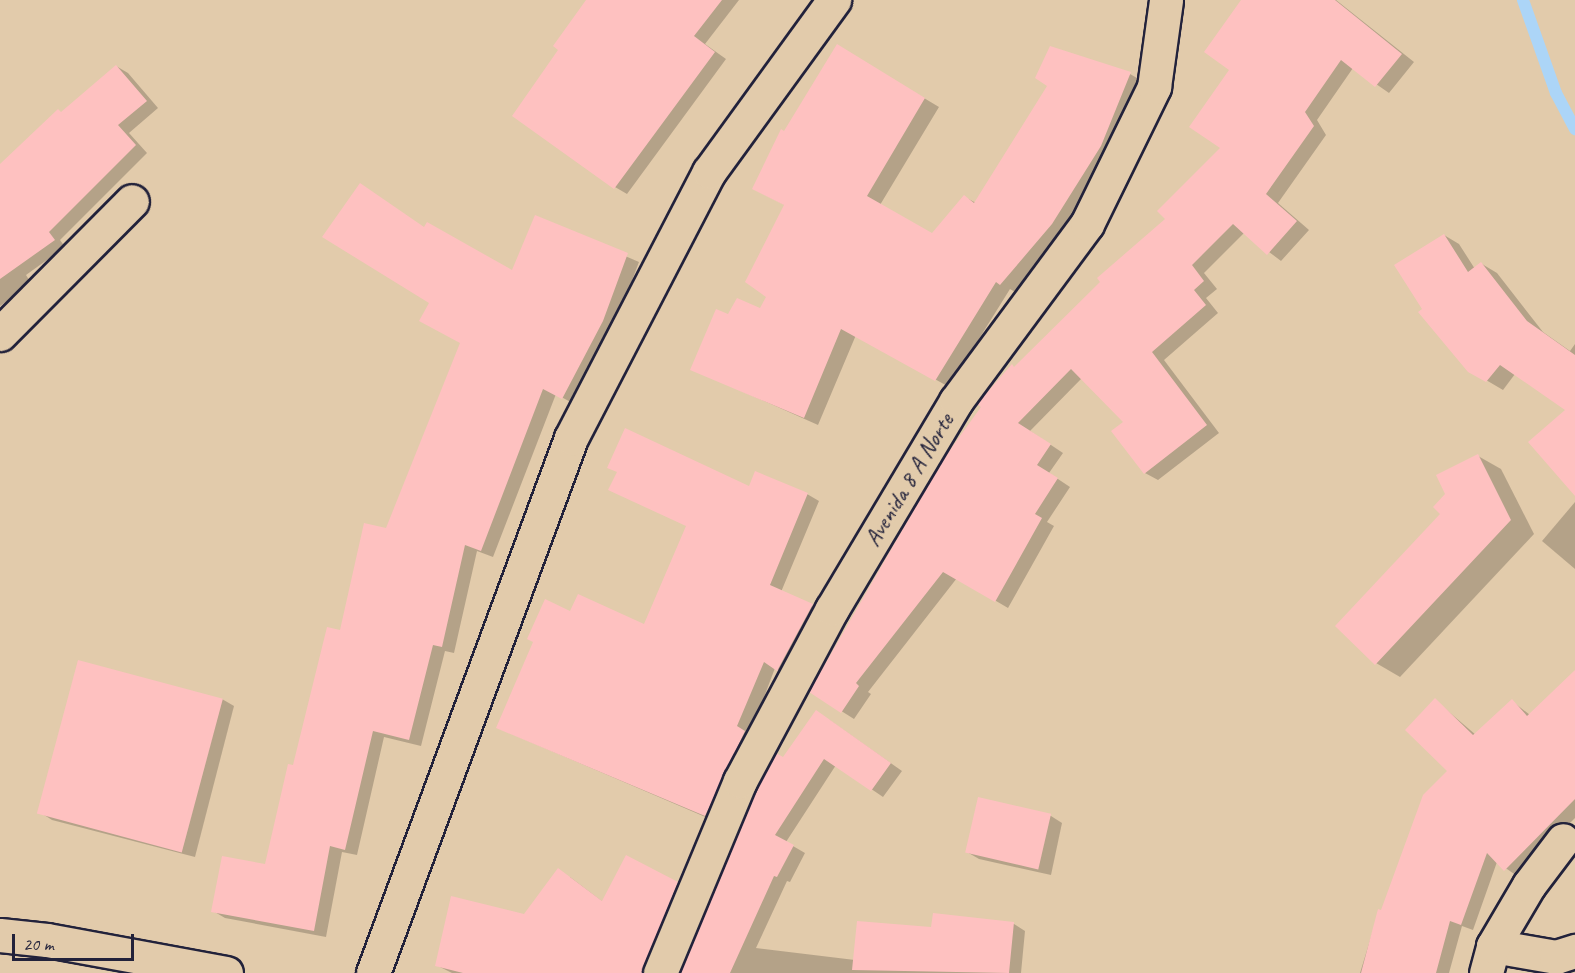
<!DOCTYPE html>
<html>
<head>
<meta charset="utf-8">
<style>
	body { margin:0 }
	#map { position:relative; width:1575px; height:973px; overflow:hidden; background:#e2cbab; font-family:Caveat,sans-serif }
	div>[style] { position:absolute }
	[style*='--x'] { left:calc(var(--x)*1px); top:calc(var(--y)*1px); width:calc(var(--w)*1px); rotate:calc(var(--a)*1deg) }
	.shadow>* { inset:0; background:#0003 }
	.stream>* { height:12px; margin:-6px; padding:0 6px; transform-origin:6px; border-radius:6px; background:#acd5f7 }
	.building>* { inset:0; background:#fec1c0; transform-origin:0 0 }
	.roads { filter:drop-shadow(2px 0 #22223b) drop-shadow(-2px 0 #22223b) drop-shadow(0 2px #22223b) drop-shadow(0 -2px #22223b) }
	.minor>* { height:33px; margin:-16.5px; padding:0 16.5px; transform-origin:16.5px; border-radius:16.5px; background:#e2cbab }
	span { translate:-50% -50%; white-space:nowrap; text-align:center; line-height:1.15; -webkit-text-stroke:6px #e2cbab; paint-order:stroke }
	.street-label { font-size:24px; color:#22223b }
	.scale { position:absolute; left:12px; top:934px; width:122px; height:27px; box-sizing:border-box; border:3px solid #22223b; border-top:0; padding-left:8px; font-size:18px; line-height:21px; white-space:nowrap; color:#22223b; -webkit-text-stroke:4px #e2cbab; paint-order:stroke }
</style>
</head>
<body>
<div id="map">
	<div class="shadow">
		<div style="clip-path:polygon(588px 0,739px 0,705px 44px,726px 59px,627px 194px,615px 187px,560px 49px)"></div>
		<div style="clip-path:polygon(1243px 0,1336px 0,1414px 62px,1389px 93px,1353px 68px,1317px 120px,1326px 135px,1278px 203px,1309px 230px,1281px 261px,1244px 233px,1204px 273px,1217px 289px,1206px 298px,1218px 313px,1164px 360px,1219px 433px,1158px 480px,1145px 473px,1125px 422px,1082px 378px,1030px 431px,1063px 453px,1049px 473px,1070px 487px,1047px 522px,1054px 526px,1008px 608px,957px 578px,868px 692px,871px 694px,854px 719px,811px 692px,1015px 368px,1167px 219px,1222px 148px)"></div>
		<div style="clip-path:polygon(837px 46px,939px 107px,880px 205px,932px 234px,965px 197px,976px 203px,1130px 74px,1144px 82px,1066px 232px,1015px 292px,1010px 289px,949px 387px,856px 335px,818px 425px,692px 369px,761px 310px,768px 296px,785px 205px,754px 189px)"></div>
		<div style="clip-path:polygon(116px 66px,128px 73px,158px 108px,129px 133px,147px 153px,60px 240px,65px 247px,26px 275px,31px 283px,0 306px,0 166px)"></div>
		<div style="clip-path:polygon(535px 217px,639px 262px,614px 328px,574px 404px,556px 394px,493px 557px,477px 551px,454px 653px,445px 651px,421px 746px,384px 737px,357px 855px,342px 852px,326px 937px,225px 918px,213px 911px,266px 865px,294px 767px,341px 632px,387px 530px,462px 342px,431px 303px,425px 228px,513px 272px)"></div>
		<div style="clip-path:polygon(1444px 235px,1459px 244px,1475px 269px,1482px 264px,1497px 273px,1543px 332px,1570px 351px,1575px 344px,1575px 494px,1567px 410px,1515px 374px,1503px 390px,1469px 370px,1424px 309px)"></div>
		<div style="clip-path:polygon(1478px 456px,1501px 469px,1534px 534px,1400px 677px,1376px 663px,1442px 514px)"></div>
		<div style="clip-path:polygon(750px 488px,807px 494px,819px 501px,781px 592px,824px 612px,790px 677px,775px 668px,717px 822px,498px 728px,571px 613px,645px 626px)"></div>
		<div style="clip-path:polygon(1575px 502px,1575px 569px,1542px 541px)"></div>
		<div style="clip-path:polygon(1575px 679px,1575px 818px,1517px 876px,1497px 862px,1473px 930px,1462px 926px,1449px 973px,1360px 973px,1379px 911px,1382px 912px,1449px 771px,1435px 700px,1476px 735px,1512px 701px,1530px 715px)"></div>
		<div style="clip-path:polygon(222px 699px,234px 706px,195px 857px,52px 820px,41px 813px)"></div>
		<div style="clip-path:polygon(828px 719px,902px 771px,883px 797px,836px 765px,786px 842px,805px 853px,790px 882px,787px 881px,756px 948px,855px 960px,932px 929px,1014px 924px,1025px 931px,1021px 973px,694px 973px,783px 758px)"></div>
		<div style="clip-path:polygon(979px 799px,1051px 816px,1062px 823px,1051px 875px,979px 859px,967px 852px)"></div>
		<div style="clip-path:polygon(570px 877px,603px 902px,677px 884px,689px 890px,657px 973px,452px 973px,436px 965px,524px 916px)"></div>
	</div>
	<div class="stream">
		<div style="--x:1523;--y:0;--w:99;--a:70.5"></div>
		<div style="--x:1556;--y:93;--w:41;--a:62.2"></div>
	</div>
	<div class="building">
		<div style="clip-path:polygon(586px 0,722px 0,694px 36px,715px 52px,614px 189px,512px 116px,558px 50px,553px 46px)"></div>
		<div style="clip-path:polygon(1241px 0,1335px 0,1402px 54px,1375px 87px,1341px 60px,1305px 112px,1314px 126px,1266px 194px,1297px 221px,1267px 255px,1233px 224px,1192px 265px,1204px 281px,1194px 290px,1206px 305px,1152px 352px,1207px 425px,1144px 474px,1111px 431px,1123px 422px,1071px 369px,1018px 423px,1051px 444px,1037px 465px,1058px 478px,1035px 514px,1042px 518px,995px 602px,943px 572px,856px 683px,859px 686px,841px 713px,809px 692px,942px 461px,981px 407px,977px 404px,1012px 364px,1014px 367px,1100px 282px,1097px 278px,1165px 219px,1157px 211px,1220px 148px,1189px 127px,1229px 70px,1204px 52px)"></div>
		<div style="clip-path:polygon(837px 44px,925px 98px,867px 196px,932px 233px,964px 195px,974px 203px,1047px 86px,1035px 78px,1050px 46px,1131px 72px,1101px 146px,1052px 224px,1000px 285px,996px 282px,935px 381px,841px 329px,804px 418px,690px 370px,716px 309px,728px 314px,737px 298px,760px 308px,766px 297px,745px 282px,784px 205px,752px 189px,781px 129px,784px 131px)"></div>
		<div style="clip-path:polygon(116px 65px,147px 101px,118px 125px,136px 145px,49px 232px,55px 240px,0 279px,0 164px,58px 109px,61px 112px)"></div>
		<div style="clip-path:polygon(360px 183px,424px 227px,427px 222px,512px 270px,535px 215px,628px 253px,603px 321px,562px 399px,543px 389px,481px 551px,465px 545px,442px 647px,433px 645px,409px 740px,373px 731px,345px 850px,330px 846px,314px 931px,211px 912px,222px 856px,265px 864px,288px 764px,293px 765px,327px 627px,340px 630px,364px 523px,386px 528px,460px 343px,419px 321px,429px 303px,322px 237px)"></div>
		<div style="clip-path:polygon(1444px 234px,1468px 272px,1481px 262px,1527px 321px,1575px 355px,1575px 496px,1528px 442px,1565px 410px,1500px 365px,1486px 382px,1468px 372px,1418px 312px,1422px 309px,1394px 265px)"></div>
		<div style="clip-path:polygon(625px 428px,749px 486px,755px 471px,808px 493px,770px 585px,813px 604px,777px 671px,764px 662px,737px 726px,745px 731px,705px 816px,496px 728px,533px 642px,527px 639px,545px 599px,570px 611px,578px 594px,644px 624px,686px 526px,608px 490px,617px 472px,607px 468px)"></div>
		<div style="clip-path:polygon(1478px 454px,1511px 520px,1375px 665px,1335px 626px,1440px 514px,1433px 507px,1445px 494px,1436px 475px)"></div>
		<div style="left:78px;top:660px;width:150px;height:159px;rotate:15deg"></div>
		<div style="clip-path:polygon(1575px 670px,1575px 799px,1504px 871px,1487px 853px,1461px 925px,1450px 921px,1436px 973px,1361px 973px,1378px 909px,1381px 910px,1423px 795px,1447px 771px,1405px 730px,1435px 698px,1473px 735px,1512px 699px,1527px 716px)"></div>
		<div style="clip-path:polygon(816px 710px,891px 763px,871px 791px,824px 759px,775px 835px,794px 845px,777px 877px,774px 876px,730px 973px,680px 973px,757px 789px,776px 753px,783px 757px)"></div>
		<div style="left:978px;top:797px;width:75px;height:57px;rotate:13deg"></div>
		<div style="clip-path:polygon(626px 855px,678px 882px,642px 973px,463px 973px,435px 966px,451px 896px,524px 914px,558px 868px,602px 901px)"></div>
		<div style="clip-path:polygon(933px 913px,1014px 922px,1009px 973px,852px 970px,857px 921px,931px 927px)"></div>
	</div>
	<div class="roads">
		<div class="minor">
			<div style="--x:0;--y:334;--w:187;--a:-45.2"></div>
			<div style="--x:0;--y:935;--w:47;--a:6.1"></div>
			<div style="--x:47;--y:940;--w:182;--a:10.4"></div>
			<div style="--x:1493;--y:946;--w:64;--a:9.9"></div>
			<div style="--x:1556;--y:957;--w:20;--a:-18"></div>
			<div style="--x:373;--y:973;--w:570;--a:-69.69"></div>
			<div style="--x:571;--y:438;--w:300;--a:-62.6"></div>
			<div style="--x:709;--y:172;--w:213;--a:-54"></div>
			<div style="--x:660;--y:973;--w:208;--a:-67.4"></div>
			<div style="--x:740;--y:781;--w:195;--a:-61.9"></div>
			<div style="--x:832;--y:609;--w:242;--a:-59.2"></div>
			<div style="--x:956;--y:401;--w:220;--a:-53.5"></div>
			<div style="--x:1087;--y:224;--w:153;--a:-63.9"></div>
			<div style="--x:1154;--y:87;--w:88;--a:-82.1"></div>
			<div style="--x:1486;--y:973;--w:28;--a:-75"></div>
			<div style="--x:1493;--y:946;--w:71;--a:-59.5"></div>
			<div style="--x:1529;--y:885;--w:56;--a:-52.9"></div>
		</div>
	</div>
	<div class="street-label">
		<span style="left:909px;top:480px;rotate:-59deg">Avenida 8 A Norte</span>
	</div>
	<div class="scale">20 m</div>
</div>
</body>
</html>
